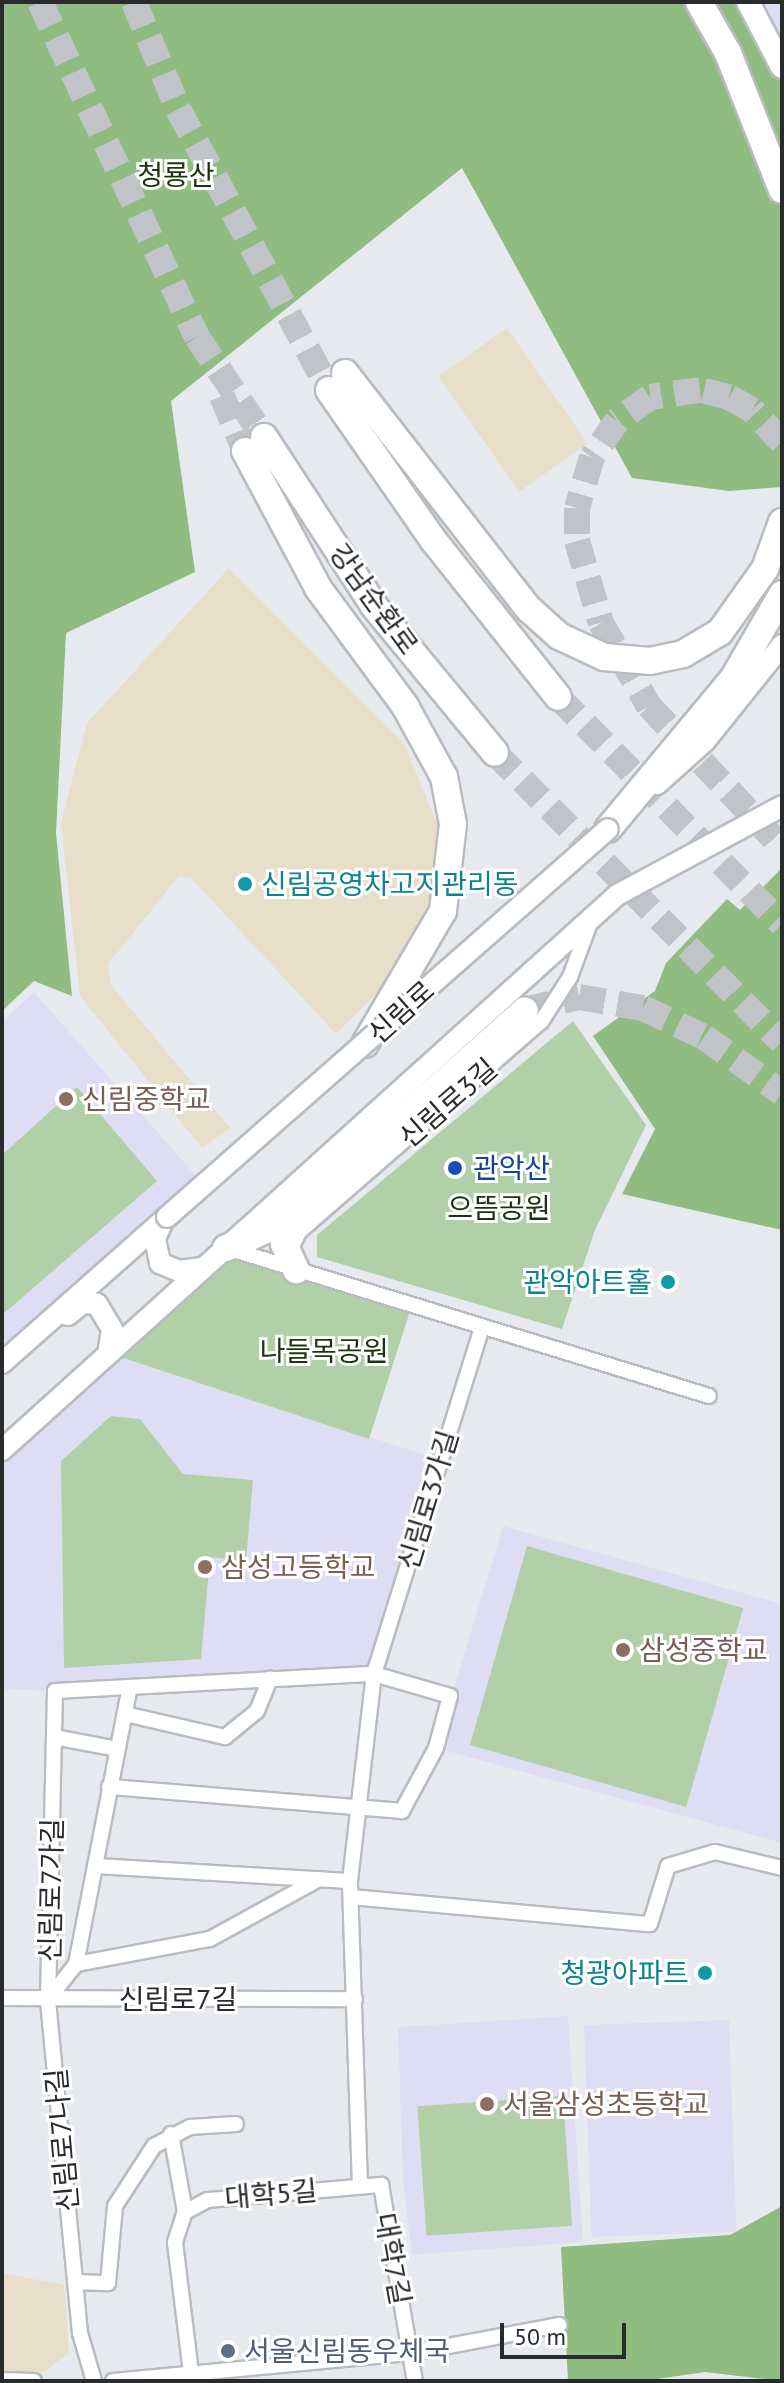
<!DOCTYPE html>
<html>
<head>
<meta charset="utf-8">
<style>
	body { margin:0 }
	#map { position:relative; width:784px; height:2383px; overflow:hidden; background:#e6eaef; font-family:"PT Sans","Noto Sans KR",sans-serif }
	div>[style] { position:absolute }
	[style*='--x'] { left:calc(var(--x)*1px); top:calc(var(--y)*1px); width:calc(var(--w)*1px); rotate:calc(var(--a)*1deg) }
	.industrial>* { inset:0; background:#e8dfca; transform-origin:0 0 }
	.education>* { inset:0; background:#dfddf3; transform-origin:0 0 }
	.green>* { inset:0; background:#b2d0a8; transform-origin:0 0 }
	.forest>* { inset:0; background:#90bb81 }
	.highway-tunnel>* { height:26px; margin-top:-13px; transform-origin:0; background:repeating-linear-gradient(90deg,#c0c4c8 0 26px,transparent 0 39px) }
	.roads { filter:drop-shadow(2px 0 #b8bcc0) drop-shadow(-2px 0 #b8bcc0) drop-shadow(0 2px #b8bcc0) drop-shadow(0 -2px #b8bcc0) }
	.street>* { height:14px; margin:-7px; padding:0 7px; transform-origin:7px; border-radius:7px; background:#fff }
	.secondary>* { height:20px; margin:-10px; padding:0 10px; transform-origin:10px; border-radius:10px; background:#fff }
	.primary>* { height:22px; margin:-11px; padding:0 11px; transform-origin:11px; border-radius:11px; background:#fff }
	.highway>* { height:26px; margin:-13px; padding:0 13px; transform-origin:13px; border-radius:13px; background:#fff }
	.bridges { filter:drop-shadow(2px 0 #b8bcc0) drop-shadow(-2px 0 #b8bcc0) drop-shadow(0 2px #b8bcc0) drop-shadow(0 -2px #b8bcc0) }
	.secondary-bridge>* { height:20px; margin:-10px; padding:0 10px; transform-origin:10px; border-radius:10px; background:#fff }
	.dots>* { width:22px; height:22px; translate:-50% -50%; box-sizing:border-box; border:4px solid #fff; border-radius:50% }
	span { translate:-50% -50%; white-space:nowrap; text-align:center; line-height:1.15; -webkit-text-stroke:6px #fff; paint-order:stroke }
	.park-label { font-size:28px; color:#18350c }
	.street-label { font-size:28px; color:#282a2b }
	.culture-label { font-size:28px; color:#0d838f }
	.left { translate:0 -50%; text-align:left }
	.right { translate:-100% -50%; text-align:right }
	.education-label { font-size:28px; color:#785e54 }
	.transit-label { font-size:28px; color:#164399 }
	.service-label { font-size:28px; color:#4e5e75 }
	.frame { position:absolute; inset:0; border:4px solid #282a2b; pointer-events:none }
	.scale { position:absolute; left:500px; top:2323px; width:126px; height:36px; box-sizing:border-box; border:4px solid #282a2b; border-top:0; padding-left:10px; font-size:24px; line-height:28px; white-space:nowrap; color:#282a2b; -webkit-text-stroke:6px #fff; paint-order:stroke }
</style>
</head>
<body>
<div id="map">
	<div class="industrial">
		<div style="left:507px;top:328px;width:141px;height:84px;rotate:55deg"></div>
		<div style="clip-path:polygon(229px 568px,404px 744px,441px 832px,439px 896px,408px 962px,336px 1034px,191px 878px,179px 876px,108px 964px,111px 985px,230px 1128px,202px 1148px,80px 996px,61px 823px,87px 723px)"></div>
		<div style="clip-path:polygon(2px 2273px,64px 2285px,69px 2353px,31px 2381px,2px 2381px)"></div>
	</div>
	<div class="education">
		<div style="clip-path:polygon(748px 2px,782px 2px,782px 67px)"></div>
		<div style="clip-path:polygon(34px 992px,197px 1177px,2px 1346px,2px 1022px)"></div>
		<div style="clip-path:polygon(108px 1353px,441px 1460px,374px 1674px,55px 1691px,2px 1689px,2px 1451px)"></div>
		<div style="clip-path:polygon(503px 1526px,782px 1604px,782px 1843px,436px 1748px)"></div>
		<div style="clip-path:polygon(568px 2016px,583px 2242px,412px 2255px,403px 2182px,398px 2027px)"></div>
		<div style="left:729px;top:2020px;width:212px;height:145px;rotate:88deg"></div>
	</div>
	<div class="green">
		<div style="clip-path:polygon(573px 1021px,646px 1125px,595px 1230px,562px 1329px,317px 1257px,317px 1235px)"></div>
		<div style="clip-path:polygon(77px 1087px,157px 1181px,2px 1315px,2px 1155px)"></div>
		<div style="clip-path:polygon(226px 1248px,412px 1305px,369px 1439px,108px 1353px)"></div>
		<div style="clip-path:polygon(111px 1416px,140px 1419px,183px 1474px,253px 1480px,246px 1561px,210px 1557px,201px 1659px,64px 1668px,61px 1461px)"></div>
		<div style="left:527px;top:1546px;width:225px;height:207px;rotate:16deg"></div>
		<div style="left:563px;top:2096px;width:130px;height:146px;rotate:86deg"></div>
	</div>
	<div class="forest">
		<div style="clip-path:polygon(2px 2px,748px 2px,782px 67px,782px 487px,729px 491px,632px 478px,462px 168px,171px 401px,195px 572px,66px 633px,56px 833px,72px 996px,34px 981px,2px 1011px)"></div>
		<div style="clip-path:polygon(782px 868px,782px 1230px,622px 1194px,655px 1129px,593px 1036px,655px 991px,666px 963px,727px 899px,740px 910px)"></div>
		<div style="clip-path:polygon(782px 2206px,782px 2381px,705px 2372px,644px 2381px,568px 2381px,561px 2247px,730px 2235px)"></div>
	</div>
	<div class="highway-tunnel">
		<div style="--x:40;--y:2;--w:370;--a:64.9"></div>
		<div style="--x:197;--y:337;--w:120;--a:56.2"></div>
		<div style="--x:134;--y:2;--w:116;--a:67.6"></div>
		<div style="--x:178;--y:109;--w:319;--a:61.7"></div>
		<div style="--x:222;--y:396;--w:60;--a:67.3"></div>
		<div style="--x:782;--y:442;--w:44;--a:-133.2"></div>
		<div style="--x:752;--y:410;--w:26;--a:-151"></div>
		<div style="--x:729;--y:397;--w:30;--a:-166"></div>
		<div style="--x:700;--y:390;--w:50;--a:172"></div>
		<div style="--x:650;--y:397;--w:41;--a:144"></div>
		<div style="--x:617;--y:421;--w:44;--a:124.8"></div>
		<div style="--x:592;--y:457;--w:53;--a:106.4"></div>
		<div style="--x:577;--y:508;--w:33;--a:90"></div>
		<div style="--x:577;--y:541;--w:85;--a:73.7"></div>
		<div style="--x:601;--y:623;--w:96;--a:60"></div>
		<div style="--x:649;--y:706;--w:194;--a:46.7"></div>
		<div style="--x:558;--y:697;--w:319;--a:45.4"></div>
		<div style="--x:495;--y:753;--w:407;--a:45.2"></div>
		<div style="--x:525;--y:1010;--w:56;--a:-13.5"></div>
		<div style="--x:579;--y:997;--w:65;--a:9.8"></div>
		<div style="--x:643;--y:1008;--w:68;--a:25.4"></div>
		<div style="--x:704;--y:1037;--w:96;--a:35.7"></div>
	</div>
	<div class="roads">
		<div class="street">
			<div style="--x:292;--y:1246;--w:16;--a:-63"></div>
			<div style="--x:299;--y:1232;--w:320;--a:-41"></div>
			<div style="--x:541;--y:1022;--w:54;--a:-57.2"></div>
			<div style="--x:570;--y:977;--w:58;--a:-69.7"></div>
			<div style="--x:227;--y:1248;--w:504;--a:17.07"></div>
			<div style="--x:125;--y:1714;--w:103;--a:13"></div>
			<div style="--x:225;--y:1737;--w:41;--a:-39.1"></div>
			<div style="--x:257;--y:1711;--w:35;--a:-68"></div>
			<div style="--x:54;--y:1737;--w:64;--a:10.8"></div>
			<div style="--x:95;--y:1866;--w:255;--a:3.4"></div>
			<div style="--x:351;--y:1897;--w:300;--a:5.2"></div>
			<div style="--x:650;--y:1924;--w:61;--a:-72.8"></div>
			<div style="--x:668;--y:1866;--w:49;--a:-16.6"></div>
			<div style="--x:715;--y:1852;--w:69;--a:13.4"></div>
			<div style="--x:76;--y:1964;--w:136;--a:-10.6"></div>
			<div style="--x:210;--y:1939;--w:124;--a:-28.8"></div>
			<div style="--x:2;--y:1998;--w:353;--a:0.2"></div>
			<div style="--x:49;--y:1998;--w:43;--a:-51.5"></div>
			<div style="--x:76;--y:1964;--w:282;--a:-79"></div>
			<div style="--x:171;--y:2134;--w:79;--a:79.8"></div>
			<div style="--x:360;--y:2186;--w:305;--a:-91.9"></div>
			<div style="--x:350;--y:1881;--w:208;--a:-83.4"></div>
			<div style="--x:374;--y:1674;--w:363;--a:-72.7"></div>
			<div style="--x:75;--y:2282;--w:33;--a:2"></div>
			<div style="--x:108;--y:2283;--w:77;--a:-84.8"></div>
			<div style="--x:115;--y:2206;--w:72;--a:-57"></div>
			<div style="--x:154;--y:2146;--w:41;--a:-27.8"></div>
			<div style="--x:190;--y:2127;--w:46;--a:-3.7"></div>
			<div style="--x:2;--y:2380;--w:32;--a:2"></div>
			<div style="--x:94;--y:2381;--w:50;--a:-106.3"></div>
			<div style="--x:80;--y:2333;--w:336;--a:-95.5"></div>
			<div style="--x:48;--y:1999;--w:308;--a:-88.7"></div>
			<div style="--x:55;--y:1691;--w:319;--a:-3.1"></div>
			<div style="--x:374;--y:1674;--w:79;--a:16.1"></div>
			<div style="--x:450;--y:1696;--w:54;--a:105.1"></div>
			<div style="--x:436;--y:1748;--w:72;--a:118.4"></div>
			<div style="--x:402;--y:1811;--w:294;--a:-175.3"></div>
			<div style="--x:113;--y:2381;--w:299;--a:-5.4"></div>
			<div style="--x:411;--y:2353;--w:151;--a:-10.7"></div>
			<div style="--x:192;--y:2381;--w:140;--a:-97"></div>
			<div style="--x:175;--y:2242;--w:32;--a:-72"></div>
			<div style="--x:185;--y:2212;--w:26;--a:-28"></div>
			<div style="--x:208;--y:2200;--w:174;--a:-5"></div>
			<div style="--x:381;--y:2185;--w:199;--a:80.2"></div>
		</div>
		<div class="secondary">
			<div style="--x:657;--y:784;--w:64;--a:-41.9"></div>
			<div style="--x:705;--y:741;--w:123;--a:-51.3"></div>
			<div style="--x:162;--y:1223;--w:17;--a:114"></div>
			<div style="--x:155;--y:1239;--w:25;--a:78"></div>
			<div style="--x:160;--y:1263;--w:21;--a:23"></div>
			<div style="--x:179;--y:1271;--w:21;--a:-8"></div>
			<div style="--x:68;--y:1315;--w:19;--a:-39"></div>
			<div style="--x:83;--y:1303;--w:14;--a:4"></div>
			<div style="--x:97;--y:1304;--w:29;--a:59"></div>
			<div style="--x:112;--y:1329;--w:24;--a:99"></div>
			<div style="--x:2;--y:1363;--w:220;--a:-41.5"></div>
			<div style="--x:2;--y:1450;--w:828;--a:-42.06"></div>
			<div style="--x:617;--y:895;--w:187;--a:-28.3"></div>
		</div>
		<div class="primary">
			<div style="--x:748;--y:2;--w:73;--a:62.4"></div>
		</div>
		<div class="highway">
			<div style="--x:699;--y:2;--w:59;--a:60.4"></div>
			<div style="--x:728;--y:53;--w:147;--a:68.5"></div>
			<div style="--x:345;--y:373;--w:299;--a:52.1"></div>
			<div style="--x:529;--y:609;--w:40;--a:42"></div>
			<div style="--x:559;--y:636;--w:50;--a:25"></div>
			<div style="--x:604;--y:657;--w:46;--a:5"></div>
			<div style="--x:650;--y:661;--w:34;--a:-12"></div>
			<div style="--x:683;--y:654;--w:43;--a:-30.7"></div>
			<div style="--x:720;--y:632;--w:77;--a:-54.5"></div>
			<div style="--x:765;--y:569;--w:50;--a:-70.1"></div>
			<div style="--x:329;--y:390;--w:184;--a:55.2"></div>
			<div style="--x:434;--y:541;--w:199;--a:51.5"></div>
			<div style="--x:264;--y:437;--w:202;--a:56.9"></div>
			<div style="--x:374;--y:606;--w:190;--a:50.5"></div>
			<div style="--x:245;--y:451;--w:155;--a:61.9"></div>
			<div style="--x:318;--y:588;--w:147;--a:53.6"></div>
			<div style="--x:405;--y:706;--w:81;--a:61.2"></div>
			<div style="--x:444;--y:777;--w:48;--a:79.2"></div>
			<div style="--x:453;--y:824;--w:88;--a:96.6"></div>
			<div style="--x:443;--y:911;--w:154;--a:120.4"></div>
			<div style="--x:608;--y:829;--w:195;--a:-50.2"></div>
			<div style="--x:733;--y:679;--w:98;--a:-60"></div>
			<div style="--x:290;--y:1219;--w:26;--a:103"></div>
			<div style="--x:284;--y:1244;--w:29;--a:65"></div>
			<div style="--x:226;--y:1248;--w:70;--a:-24.4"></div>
			<div style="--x:290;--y:1219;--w:314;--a:-41.6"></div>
		</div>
	</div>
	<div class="bridges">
		<div class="secondary-bridge">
			<div style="--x:167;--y:1217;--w:587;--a:-41.34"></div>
		</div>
	</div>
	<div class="dots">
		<div style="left:245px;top:884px;background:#0f9aa8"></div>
		<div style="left:66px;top:1099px;background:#8d6e63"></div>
		<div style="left:455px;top:1168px;background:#1a4fb4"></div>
		<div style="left:668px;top:1282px;background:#0f9aa8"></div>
		<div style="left:205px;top:1567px;background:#8d6e63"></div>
		<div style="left:623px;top:1650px;background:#8d6e63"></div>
		<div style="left:705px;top:1973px;background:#0f9aa8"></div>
		<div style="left:487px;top:2104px;background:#8d6e63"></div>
		<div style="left:228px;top:2351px;background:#5c6f8a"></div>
	</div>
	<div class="park-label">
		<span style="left:176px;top:175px">청룡산</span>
		<span style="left:499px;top:1208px">으뜸공원</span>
		<span style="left:324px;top:1351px">나들목공원</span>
	</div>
	<div class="street-label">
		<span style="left:374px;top:599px;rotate:54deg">강남순환로</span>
		<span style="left:401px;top:1012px;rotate:-42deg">신림로</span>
		<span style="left:448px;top:1103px;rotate:-41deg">신림로3길</span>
		<span style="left:428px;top:1500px;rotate:-73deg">신림로3가길</span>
		<span style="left:51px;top:1890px;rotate:-89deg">신림로7가길</span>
		<span style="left:178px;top:1999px">신림로7길</span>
		<span style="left:62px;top:2140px;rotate:-95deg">신림로7나길</span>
		<span style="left:271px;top:2194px;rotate:-5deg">대학5길</span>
		<span style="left:393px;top:2259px;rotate:80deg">대학7길</span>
	</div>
	<div class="culture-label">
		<span class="left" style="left:261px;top:884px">신림공영차고지관리동</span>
		<span class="right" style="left:652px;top:1282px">관악아트홀</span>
		<span class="right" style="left:689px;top:1973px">청광아파트</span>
	</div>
	<div class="education-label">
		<span class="left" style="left:82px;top:1099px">신림중학교</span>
		<span class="left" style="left:221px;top:1567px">삼성고등학교</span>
		<span class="left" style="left:639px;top:1650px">삼성중학교</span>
		<span class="left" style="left:503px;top:2104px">서울삼성초등학교</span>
	</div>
	<div class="transit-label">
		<span class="left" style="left:473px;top:1168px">관악산</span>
	</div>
	<div class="service-label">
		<span class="left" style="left:244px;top:2351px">서울신림동우체국</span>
	</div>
	<div class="frame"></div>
	<div class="scale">50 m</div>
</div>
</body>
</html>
